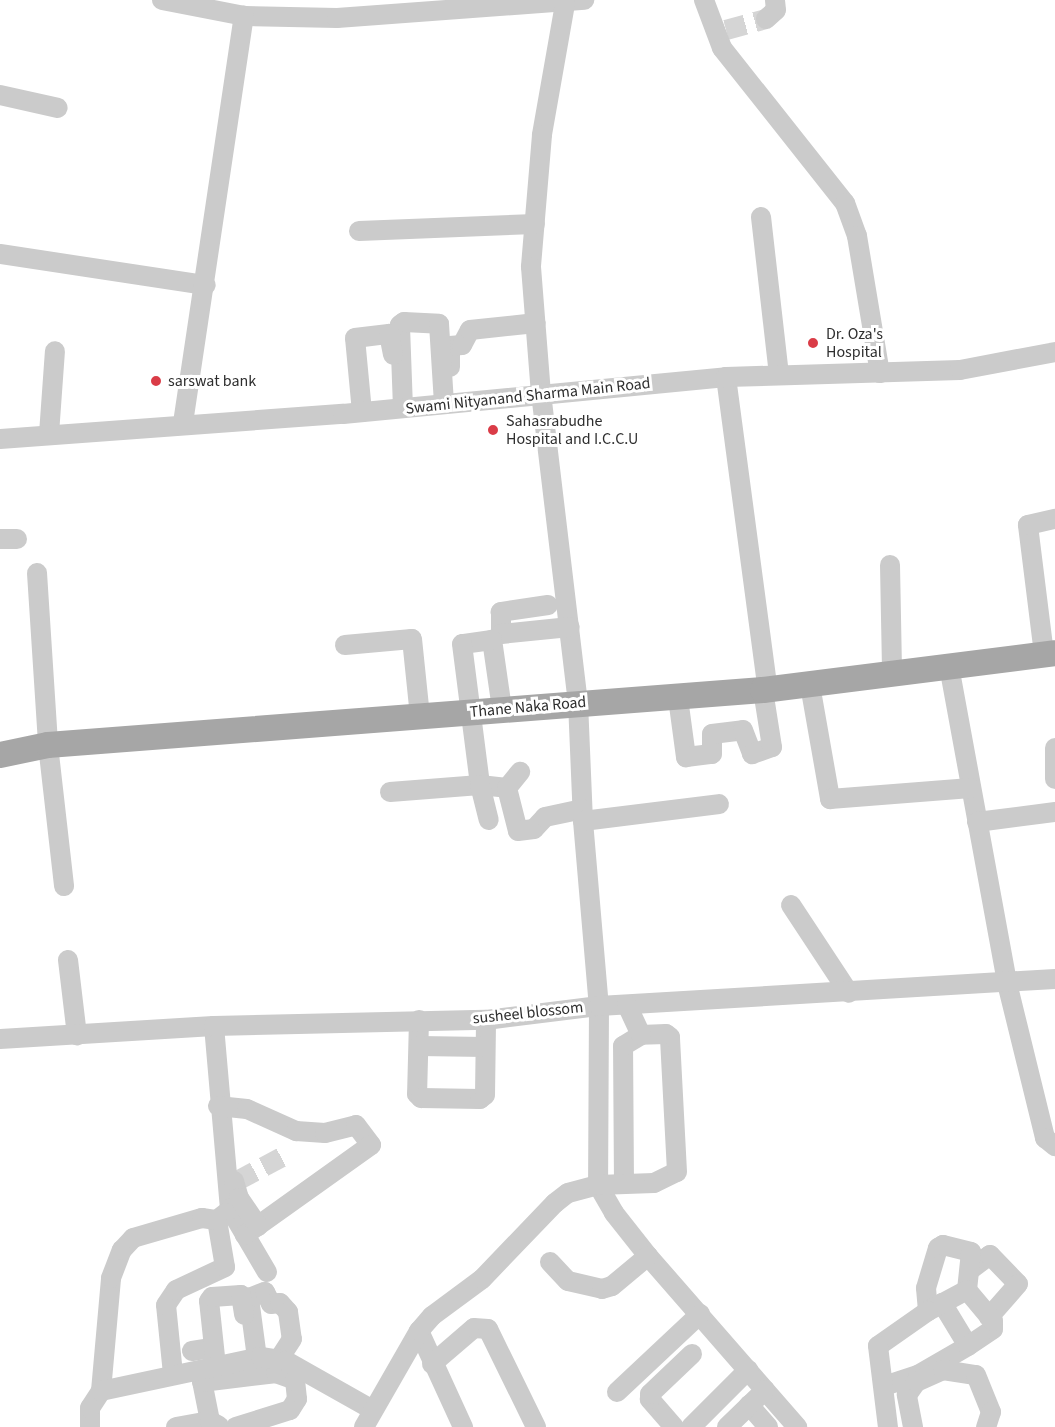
<!DOCTYPE html>
<html>
<head>
<meta charset="utf-8">
<style>
	body { margin:0 }
	#map { position:relative; width:1055px; height:1427px; overflow:hidden; background:#fff; font-family:"Source Sans 3",sans-serif }
	div>[style] { position:absolute }
	[style*='--x'] { left:calc(var(--x)*1px); top:calc(var(--y)*1px); width:calc(var(--w)*1px); rotate:calc(var(--a)*1deg) }
	.minor-tunnel>* { height:20px; margin-top:-10px; transform-origin:0; background:repeating-linear-gradient(90deg,#d5d5d5 0 20px,transparent 0 30px) }
	.minor>* { height:20px; margin:-10px; padding:0 10px; transform-origin:10px; border-radius:10px; background:#cbcbcb }
	.major>* { height:26px; margin:-13px; padding:0 13px; transform-origin:13px; border-radius:13px; background:#a6a6a6 }
	.dots>* { width:16px; height:16px; translate:-50% -50%; box-sizing:border-box; border:3px solid #fff; border-radius:50% }
	span { translate:-50% -50%; white-space:nowrap; text-align:center; line-height:1.15; -webkit-text-stroke:6px #fff; paint-order:stroke }
	.poi-label { font-size:16px; color:#2e2e2e }
	.left { translate:0 -50%; text-align:left }
	.street-label { font-size:16px; color:#2e2e2e }
</style>
</head>
<body>
<div id="map">
	<div class="minor-tunnel">
		<div style="--x:726;--y:30;--w:41;--a:-15.4"></div>
		<div style="--x:237;--y:1181;--w:53;--a:-28"></div>
	</div>
	<div class="minor">
		<div style="--x:162;--y:0;--w:84;--a:11"></div>
		<div style="--x:244;--y:16;--w:93;--a:1.2"></div>
		<div style="--x:337;--y:18;--w:248;--a:-4.2"></div>
		<div style="--x:704;--y:0;--w:51;--a:69.4"></div>
		<div style="--x:722;--y:48;--w:198;--a:51.6"></div>
		<div style="--x:845;--y:203;--w:35;--a:70"></div>
		<div style="--x:857;--y:236;--w:139;--a:80.5"></div>
		<div style="--x:565;--y:4;--w:133;--a:100"></div>
		<div style="--x:542;--y:135;--w:132;--a:94.8"></div>
		<div style="--x:531;--y:267;--w:126;--a:85.5"></div>
		<div style="--x:541;--y:393;--w:311;--a:83.2"></div>
		<div style="--x:578;--y:702;--w:119;--a:87.6"></div>
		<div style="--x:583;--y:821;--w:186;--a:85.1"></div>
		<div style="--x:599;--y:1006;--w:179;--a:90.3"></div>
		<div style="--x:598;--y:1185;--w:32;--a:60"></div>
		<div style="--x:614;--y:1213;--w:55;--a:51.7"></div>
		<div style="--x:648;--y:1256;--w:227;--a:48.9"></div>
		<div style="--x:766;--y:19;--w:13;--a:-42"></div>
		<div style="--x:776;--y:10;--w:10;--a:-96"></div>
		<div style="--x:0;--y:95;--w:59;--a:12.6"></div>
		<div style="--x:761;--y:217;--w:158;--a:83.5"></div>
		<div style="--x:359;--y:231;--w:176;--a:-2.3"></div>
		<div style="--x:0;--y:254;--w:208;--a:8.6"></div>
		<div style="--x:450;--y:367;--w:21;--a:-90"></div>
		<div style="--x:450;--y:346;--w:12;--a:-5"></div>
		<div style="--x:462;--y:345;--w:17;--a:-62"></div>
		<div style="--x:470;--y:330;--w:66;--a:-6.1"></div>
		<div style="--x:726;--y:377;--w:316;--a:82.4"></div>
		<div style="--x:403;--y:408;--w:83;--a:-92.1"></div>
		<div style="--x:400;--y:325;--w:5;--a:-37"></div>
		<div style="--x:404;--y:322;--w:35;--a:3"></div>
		<div style="--x:439;--y:324;--w:79;--a:86.4"></div>
		<div style="--x:362;--y:412;--w:74;--a:-95.4"></div>
		<div style="--x:355;--y:338;--w:34;--a:-7"></div>
		<div style="--x:389;--y:334;--w:21;--a:79"></div>
		<div style="--x:183;--y:423;--w:412;--a:-81.5"></div>
		<div style="--x:49;--y:434;--w:83;--a:-85.9"></div>
		<div style="--x:0;--y:439;--w:344;--a:-4.2"></div>
		<div style="--x:343;--y:414;--w:385;--a:-5.5"></div>
		<div style="--x:726;--y:377;--w:234;--a:-1.7"></div>
		<div style="--x:960;--y:370;--w:97;--a:-10.7"></div>
		<div style="--x:0;--y:539;--w:17;--a:0"></div>
		<div style="--x:890;--y:565;--w:107;--a:88.9"></div>
		<div style="--x:37;--y:573;--w:172;--a:86.3"></div>
		<div style="--x:48;--y:745;--w:142;--a:83.5"></div>
		<div style="--x:548;--y:605;--w:48;--a:171.5"></div>
		<div style="--x:501;--y:612;--w:22;--a:90"></div>
		<div style="--x:501;--y:634;--w:69;--a:-5.8"></div>
		<div style="--x:345;--y:645;--w:67;--a:-5.1"></div>
		<div style="--x:412;--y:639;--w:77;--a:84.1"></div>
		<div style="--x:1044;--y:654;--w:130;--a:-97.1"></div>
		<div style="--x:1028;--y:525;--w:28;--a:-13"></div>
		<div style="--x:949;--y:666;--w:322;--a:79.6"></div>
		<div style="--x:1007;--y:983;--w:160;--a:76.2"></div>
		<div style="--x:1045;--y:1138;--w:13;--a:39"></div>
		<div style="--x:810;--y:685;--w:116;--a:80"></div>
		<div style="--x:830;--y:799;--w:141;--a:-4.5"></div>
		<div style="--x:678;--y:698;--w:60;--a:82.3"></div>
		<div style="--x:686;--y:757;--w:26;--a:-7"></div>
		<div style="--x:712;--y:754;--w:20;--a:-90"></div>
		<div style="--x:712;--y:734;--w:31;--a:-7"></div>
		<div style="--x:743;--y:730;--w:26;--a:69"></div>
		<div style="--x:752;--y:754;--w:21;--a:-19"></div>
		<div style="--x:772;--y:747;--w:58;--a:-99"></div>
		<div style="--x:502;--y:709;--w:70;--a:-98.2"></div>
		<div style="--x:492;--y:640;--w:30;--a:172"></div>
		<div style="--x:462;--y:644;--w:142;--a:82.7"></div>
		<div style="--x:480;--y:785;--w:27;--a:6"></div>
		<div style="--x:507;--y:788;--w:44;--a:75.7"></div>
		<div style="--x:518;--y:831;--w:16;--a:-7"></div>
		<div style="--x:534;--y:829;--w:16;--a:-47"></div>
		<div style="--x:545;--y:817;--w:38;--a:-12"></div>
		<div style="--x:1055;--y:748;--w:31;--a:90"></div>
		<div style="--x:507;--y:788;--w:21;--a:-51"></div>
		<div style="--x:390;--y:792;--w:90;--a:-4.4"></div>
		<div style="--x:480;--y:785;--w:36;--a:76"></div>
		<div style="--x:583;--y:821;--w:137;--a:-7.1"></div>
		<div style="--x:977;--y:822;--w:79;--a:-7.3"></div>
		<div style="--x:791;--y:905;--w:105;--a:56.6"></div>
		<div style="--x:68;--y:960;--w:76;--a:83.2"></div>
		<div style="--x:419;--y:1020;--w:74;--a:91.5"></div>
		<div style="--x:417;--y:1094;--w:6;--a:45"></div>
		<div style="--x:421;--y:1098;--w:59;--a:1"></div>
		<div style="--x:480;--y:1099;--w:6;--a:-39"></div>
		<div style="--x:485;--y:1095;--w:75;--a:-89.2"></div>
		<div style="--x:214;--y:1026;--w:184;--a:85"></div>
		<div style="--x:230;--y:1209;--w:73;--a:59.6"></div>
		<div style="--x:0;--y:1039;--w:214;--a:-3.5"></div>
		<div style="--x:214;--y:1026;--w:272;--a:-1.3"></div>
		<div style="--x:486;--y:1020;--w:114;--a:-7.1"></div>
		<div style="--x:599;--y:1006;--w:457;--a:-3.4"></div>
		<div style="--x:419;--y:1046;--w:66;--a:0.9"></div>
		<div style="--x:218;--y:1106;--w:29;--a:6"></div>
		<div style="--x:247;--y:1109;--w:54;--a:24.2"></div>
		<div style="--x:296;--y:1131;--w:29;--a:4"></div>
		<div style="--x:325;--y:1133;--w:32;--a:-14"></div>
		<div style="--x:356;--y:1125;--w:25;--a:53"></div>
		<div style="--x:371;--y:1145;--w:155;--a:144.5"></div>
		<div style="--x:234;--y:1181;--w:18;--a:74"></div>
		<div style="--x:239;--y:1198;--w:34;--a:56"></div>
		<div style="--x:624;--y:1184;--w:138;--a:-90.4"></div>
		<div style="--x:623;--y:1046;--w:21;--a:-31"></div>
		<div style="--x:550;--y:1262;--w:26;--a:47"></div>
		<div style="--x:568;--y:1281;--w:35;--a:13"></div>
		<div style="--x:602;--y:1289;--w:10;--a:-17"></div>
		<div style="--x:612;--y:1286;--w:47;--a:-39.8"></div>
		<div style="--x:970;--y:1270;--w:25;--a:-37"></div>
		<div style="--x:990;--y:1255;--w:40;--a:46"></div>
		<div style="--x:1018;--y:1284;--w:44;--a:131.3"></div>
		<div style="--x:942;--y:1303;--w:50;--a:58.8"></div>
		<div style="--x:928;--y:1311;--w:23;--a:-95"></div>
		<div style="--x:926;--y:1288;--w:42;--a:-73.3"></div>
		<div style="--x:938;--y:1248;--w:6;--a:-31"></div>
		<div style="--x:943;--y:1245;--w:29;--a:14"></div>
		<div style="--x:971;--y:1252;--w:38;--a:96"></div>
		<div style="--x:419;--y:1331;--w:106;--a:65.4"></div>
		<div style="--x:192;--y:1351;--w:18;--a:-9"></div>
		<div style="--x:257;--y:1358;--w:61;--a:-97.6"></div>
		<div style="--x:249;--y:1298;--w:17;--a:-21"></div>
		<div style="--x:265;--y:1292;--w:13;--a:63"></div>
		<div style="--x:271;--y:1304;--w:9;--a:-6"></div>
		<div style="--x:280;--y:1303;--w:12;--a:48"></div>
		<div style="--x:288;--y:1312;--w:27;--a:82"></div>
		<div style="--x:292;--y:1339;--w:24;--a:123"></div>
		<div style="--x:432;--y:1364;--w:55;--a:-40.6"></div>
		<div style="--x:474;--y:1328;--w:14;--a:4"></div>
		<div style="--x:488;--y:1329;--w:109;--a:63.9"></div>
		<div style="--x:216;--y:1366;--w:65;--a:-96.1"></div>
		<div style="--x:209;--y:1301;--w:5;--a:-53"></div>
		<div style="--x:212;--y:1297;--w:29;--a:-4"></div>
		<div style="--x:241;--y:1295;--w:20;--a:81"></div>
		<div style="--x:200;--y:1371;--w:51;--a:78.7"></div>
		<div style="--x:173;--y:1374;--w:69;--a:-95.8"></div>
		<div style="--x:166;--y:1305;--w:18;--a:-56"></div>
		<div style="--x:176;--y:1290;--w:54;--a:-25.1"></div>
		<div style="--x:225;--y:1267;--w:48;--a:-99.7"></div>
		<div style="--x:217;--y:1220;--w:11;--a:-38"></div>
		<div style="--x:202;--y:1382;--w:75;--a:-6.9"></div>
		<div style="--x:276;--y:1373;--w:20;--a:20"></div>
		<div style="--x:295;--y:1380;--w:19;--a:84"></div>
		<div style="--x:297;--y:1399;--w:13;--a:122"></div>
		<div style="--x:290;--y:1410;--w:57;--a:162.5"></div>
		<div style="--x:884;--y:1386;--w:36;--a:-18"></div>
		<div style="--x:918;--y:1375;--w:58;--a:-30.1"></div>
		<div style="--x:968;--y:1346;--w:30;--a:-34"></div>
		<div style="--x:993;--y:1329;--w:8;--a:-90"></div>
		<div style="--x:993;--y:1321;--w:40;--a:-130"></div>
		<div style="--x:967;--y:1290;--w:44;--a:151.7"></div>
		<div style="--x:928;--y:1311;--w:61;--a:145"></div>
		<div style="--x:878;--y:1346;--w:82;--a:83"></div>
		<div style="--x:101;--y:1391;--w:113;--a:-84.9"></div>
		<div style="--x:111;--y:1278;--w:30;--a:-69"></div>
		<div style="--x:122;--y:1250;--w:16;--a:-47"></div>
		<div style="--x:133;--y:1238;--w:72;--a:-16.2"></div>
		<div style="--x:202;--y:1218;--w:15;--a:8"></div>
		<div style="--x:617;--y:1392;--w:114;--a:-43.2"></div>
		<div style="--x:749;--y:1405;--w:29;--a:49"></div>
		<div style="--x:90;--y:1427;--w:19;--a:-90"></div>
		<div style="--x:90;--y:1408;--w:20;--a:-57"></div>
		<div style="--x:101;--y:1391;--w:164;--a:-12"></div>
		<div style="--x:261;--y:1357;--w:25;--a:9"></div>
		<div style="--x:286;--y:1361;--w:100;--a:29.4"></div>
		<div style="--x:176;--y:1427;--w:35;--a:-10"></div>
		<div style="--x:210;--y:1421;--w:10;--a:29"></div>
		<div style="--x:364;--y:1427;--w:111;--a:-60.2"></div>
		<div style="--x:419;--y:1331;--w:20;--a:-49"></div>
		<div style="--x:432;--y:1316;--w:62;--a:-36.5"></div>
		<div style="--x:482;--y:1279;--w:105;--a:-46.2"></div>
		<div style="--x:555;--y:1203;--w:16;--a:-38"></div>
		<div style="--x:568;--y:1193;--w:31;--a:-15"></div>
		<div style="--x:598;--y:1185;--w:56;--a:-2"></div>
		<div style="--x:654;--y:1183;--w:25;--a:-26"></div>
		<div style="--x:677;--y:1172;--w:135;--a:-93"></div>
		<div style="--x:670;--y:1037;--w:5;--a:-143"></div>
		<div style="--x:666;--y:1034;--w:25;--a:178"></div>
		<div style="--x:641;--y:1035;--w:33;--a:-115"></div>
		<div style="--x:674;--y:1427;--w:37;--a:-131"></div>
		<div style="--x:650;--y:1399;--w:5;--a:-90"></div>
		<div style="--x:650;--y:1394;--w:58;--a:-43.6"></div>
		<div style="--x:691;--y:1427;--w:81;--a:-45"></div>
		<div style="--x:727;--y:1427;--w:53;--a:-44.2"></div>
		<div style="--x:913;--y:1427;--w:33;--a:-101"></div>
		<div style="--x:907;--y:1395;--w:16;--a:-55"></div>
		<div style="--x:916;--y:1382;--w:30;--a:-24"></div>
		<div style="--x:943;--y:1370;--w:33;--a:9"></div>
		<div style="--x:976;--y:1375;--w:40;--a:68"></div>
		<div style="--x:991;--y:1412;--w:16;--a:108"></div>
	</div>
	<div class="major">
		<div style="--x:0;--y:755;--w:49;--a:-11.8"></div>
		<div style="--x:48;--y:745;--w:717;--a:-4.4"></div>
		<div style="--x:763;--y:690;--w:294;--a:-7.2"></div>
	</div>
	<div class="dots">
		<div style="left:813px;top:343px;background:#da3c47"></div>
		<div style="left:156px;top:381px;background:#da3c47"></div>
		<div style="left:493px;top:430px;background:#da3c47"></div>
	</div>
	<div class="poi-label">
		<span class="left" style="left:826px;top:343px">Dr. Oza's<br>Hospital</span>
		<span class="left" style="left:168px;top:381px">sarswat bank</span>
		<span class="left" style="left:506px;top:430px">Sahasrabudhe<br>Hospital and I.C.C.U</span>
	</div>
	<div class="street-label">
		<span style="left:528px;top:396px;rotate:-6deg">Swami Nityanand Sharma Main Road</span>
		<span style="left:528px;top:707px;rotate:-5deg">Thane Naka Road</span>
		<span style="left:528px;top:1013px;rotate:-6deg">susheel blossom</span>
	</div>
</div>
</body>
</html>
